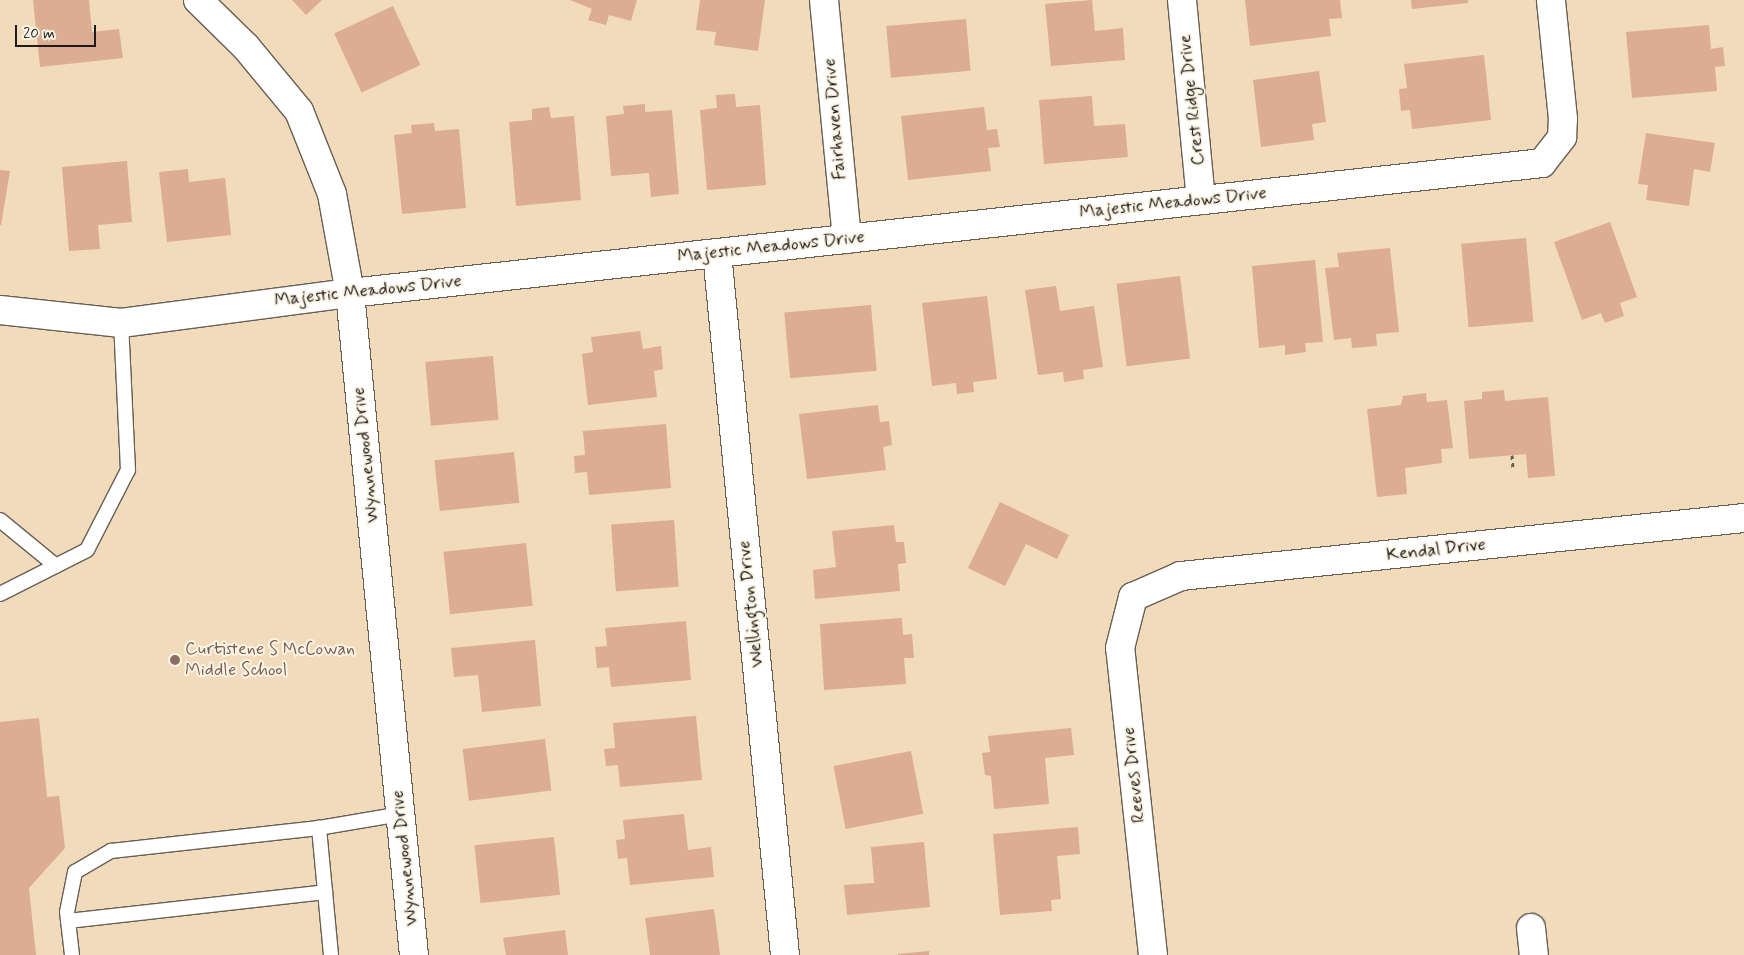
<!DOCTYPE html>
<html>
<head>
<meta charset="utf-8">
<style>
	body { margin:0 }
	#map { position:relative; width:1744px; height:955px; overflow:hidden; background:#f1dbbb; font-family:Mynerve,sans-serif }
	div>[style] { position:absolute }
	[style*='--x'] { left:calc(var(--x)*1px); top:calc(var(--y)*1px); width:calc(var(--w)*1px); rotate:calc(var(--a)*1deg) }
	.building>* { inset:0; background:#dcac93; transform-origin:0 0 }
	.path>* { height:3px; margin-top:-1.5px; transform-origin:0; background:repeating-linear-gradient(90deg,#675f54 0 4px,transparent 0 8px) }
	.roads { filter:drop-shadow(1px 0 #675f54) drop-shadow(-1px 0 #675f54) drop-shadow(0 1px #675f54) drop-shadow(0 -1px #675f54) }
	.lane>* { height:14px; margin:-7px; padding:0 7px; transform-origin:7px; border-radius:7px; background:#fff }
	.street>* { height:28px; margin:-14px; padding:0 14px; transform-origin:14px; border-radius:14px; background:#fff }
	.dots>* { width:14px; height:14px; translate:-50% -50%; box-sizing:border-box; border:2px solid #fcf5e5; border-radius:50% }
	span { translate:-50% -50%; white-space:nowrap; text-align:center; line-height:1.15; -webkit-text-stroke:4px #fcf5e5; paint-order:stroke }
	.street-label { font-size:18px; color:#1c1c1c }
	.education-label { font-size:18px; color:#785e54 }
	.left { translate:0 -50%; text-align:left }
	.scale { position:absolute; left:15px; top:25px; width:81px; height:22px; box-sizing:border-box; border:2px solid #1c1c1c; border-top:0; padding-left:6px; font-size:15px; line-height:18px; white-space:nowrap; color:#1c1c1c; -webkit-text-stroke:4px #fcf5e5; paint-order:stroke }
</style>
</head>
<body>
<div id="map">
	<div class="building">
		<div style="clip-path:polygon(33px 0,89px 0,92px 32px,119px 29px,123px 58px,40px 67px)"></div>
		<div style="clip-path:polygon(292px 0,322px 0,306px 15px)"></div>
		<div style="clip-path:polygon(570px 0,637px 0,631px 21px,609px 15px,606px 25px,588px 20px,592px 9px)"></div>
		<div style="clip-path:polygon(700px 0,765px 0,758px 51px,714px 45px,716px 32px,696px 30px)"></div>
		<div style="clip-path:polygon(1092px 0,1095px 31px,1123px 28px,1125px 60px,1051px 66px,1045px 4px)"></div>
		<div style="clip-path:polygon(1245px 0,1340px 0,1342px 18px,1329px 19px,1331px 36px,1250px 46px)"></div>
		<div style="clip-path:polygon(1411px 0,1468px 0,1468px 3px,1412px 9px)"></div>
		<div style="left:393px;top:6px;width:65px;height:65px;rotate:65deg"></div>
		<div style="left:966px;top:19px;width:52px;height:80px;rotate:85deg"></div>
		<div style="clip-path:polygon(1709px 25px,1711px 49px,1723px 47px,1725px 66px,1715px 67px,1717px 91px,1632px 98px,1626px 32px)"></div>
		<div style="clip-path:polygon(1484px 55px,1491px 120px,1412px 129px,1410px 110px,1401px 111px,1399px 89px,1407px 88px,1404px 64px)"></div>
		<div style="clip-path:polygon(1319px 71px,1326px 122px,1312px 124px,1314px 140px,1261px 147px,1253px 80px)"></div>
		<div style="clip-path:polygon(735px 94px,736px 107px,760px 105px,766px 185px,707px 190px,700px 110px,717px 108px,716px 95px)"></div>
		<div style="clip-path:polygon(1092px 96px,1094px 126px,1125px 124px,1128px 157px,1044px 164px,1039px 100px)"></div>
		<div style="clip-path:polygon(645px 104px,645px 112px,672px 110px,679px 194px,651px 197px,649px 173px,611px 176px,606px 116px,624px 114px,623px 106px)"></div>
		<div style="clip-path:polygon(549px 107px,551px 118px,574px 116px,581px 200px,516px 206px,509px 122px,532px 120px,532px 109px)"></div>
		<div style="clip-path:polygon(984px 107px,987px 130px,997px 129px,1000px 147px,988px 148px,991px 171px,908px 180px,901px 116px)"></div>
		<div style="clip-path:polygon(434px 123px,435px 131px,459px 129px,466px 208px,402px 214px,394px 135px,412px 133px,411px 125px)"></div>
		<div style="clip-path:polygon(1646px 133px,1715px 143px,1710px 172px,1694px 169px,1689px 206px,1646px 200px,1648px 185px,1638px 184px)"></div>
		<div style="clip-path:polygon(127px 161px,132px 222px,98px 225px,100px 249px,69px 251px,62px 167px)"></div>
		<div style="clip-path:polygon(188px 169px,189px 182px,225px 178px,231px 235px,167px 242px,159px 172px)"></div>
		<div style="clip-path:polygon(0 170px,10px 171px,1px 225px,0 225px)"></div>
		<div style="clip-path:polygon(1610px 222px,1637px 297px,1620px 303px,1624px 316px,1605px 323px,1601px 313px,1582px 320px,1554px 242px)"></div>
		<div style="left:1526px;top:238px;width:84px;height:65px;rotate:85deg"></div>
		<div style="clip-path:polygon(1390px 248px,1399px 332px,1376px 334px,1377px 346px,1352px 348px,1351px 338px,1334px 340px,1325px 268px,1339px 267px,1337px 253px)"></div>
		<div style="clip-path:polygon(1315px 260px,1323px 342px,1305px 343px,1306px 352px,1285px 355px,1285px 345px,1259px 348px,1252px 266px)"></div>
		<div style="left:1180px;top:276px;width:83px;height:64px;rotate:83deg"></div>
		<div style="clip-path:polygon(1056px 286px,1060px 311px,1094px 306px,1103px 367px,1083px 370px,1084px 379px,1064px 382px,1063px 372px,1038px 375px,1025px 290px)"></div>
		<div style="clip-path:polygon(987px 296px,997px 379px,973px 382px,974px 392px,957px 394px,956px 383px,932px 386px,922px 303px)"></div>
		<div style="left:871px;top:305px;width:66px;height:87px;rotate:85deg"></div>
		<div style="clip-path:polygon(640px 331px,643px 349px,661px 346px,663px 369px,654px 371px,657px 397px,588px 405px,582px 354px,593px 352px,591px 337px)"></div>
		<div style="left:493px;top:356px;width:64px;height:68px;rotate:85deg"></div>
		<div style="clip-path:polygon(1504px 390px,1505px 401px,1548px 397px,1555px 476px,1528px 478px,1526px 454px,1469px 459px,1464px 401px,1482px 399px,1482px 392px)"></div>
		<div style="clip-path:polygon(1426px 393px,1427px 402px,1447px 400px,1453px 448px,1441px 449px,1442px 463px,1405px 468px,1407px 494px,1377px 497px,1367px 409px,1401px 405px,1403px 396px)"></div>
		<div style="clip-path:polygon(878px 405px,880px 422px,889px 421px,892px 445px,883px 447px,886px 470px,807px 479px,799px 414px)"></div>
		<div style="clip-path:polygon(666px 424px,671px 488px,589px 495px,587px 472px,575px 473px,574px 456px,585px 455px,583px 431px)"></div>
		<div style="left:514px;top:452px;width:51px;height:80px;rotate:84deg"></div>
		<div style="clip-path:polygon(1000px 502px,1069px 535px,1057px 559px,1026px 544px,1005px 586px,968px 568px)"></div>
		<div style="left:674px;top:520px;width:67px;height:63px;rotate:86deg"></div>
		<div style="clip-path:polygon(894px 525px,896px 542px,904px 542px,906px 563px,898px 564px,900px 591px,815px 599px,813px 570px,836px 567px,832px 531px)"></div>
		<div style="left:526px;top:543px;width:63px;height:83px;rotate:84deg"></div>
		<div style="clip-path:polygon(902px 618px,903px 635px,912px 634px,914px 658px,904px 658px,906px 684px,824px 690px,820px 624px)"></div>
		<div style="clip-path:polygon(686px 621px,691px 680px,611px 687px,609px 667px,597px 668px,595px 647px,607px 646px,605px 628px)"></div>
		<div style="clip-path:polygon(535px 640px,541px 706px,482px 712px,478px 675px,454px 677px,451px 648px)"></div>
		<div style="clip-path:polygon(696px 716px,702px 780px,620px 787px,618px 765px,606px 766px,604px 749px,615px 748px,613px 723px)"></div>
		<div style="clip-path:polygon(39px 718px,47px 797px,59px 796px,65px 848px,29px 888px,36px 955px,0 955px,0 722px)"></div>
		<div style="clip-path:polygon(1071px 728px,1074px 755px,1045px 758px,1049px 804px,994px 809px,991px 776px,985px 775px,982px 753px,990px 752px,988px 736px)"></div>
		<div style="left:545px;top:739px;width:52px;height:83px;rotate:83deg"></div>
		<div style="left:911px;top:751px;width:64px;height:79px;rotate:79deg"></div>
		<div style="clip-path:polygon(684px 814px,688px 850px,711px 847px,714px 877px,630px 885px,627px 858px,618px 859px,616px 840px,625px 839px,623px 820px)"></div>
		<div style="clip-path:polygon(1078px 827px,1080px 854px,1057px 856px,1061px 899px,1051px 900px,1052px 911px,1000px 915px,993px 834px)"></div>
		<div style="left:554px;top:837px;width:58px;height:80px;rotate:84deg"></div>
		<div style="clip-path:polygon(924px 842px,930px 907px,847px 915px,844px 885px,874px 883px,871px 847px)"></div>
		<div style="clip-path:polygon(714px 909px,720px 955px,650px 955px,645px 918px)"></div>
		<div style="clip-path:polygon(565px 930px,568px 955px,506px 955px,503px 938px)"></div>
		<div style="clip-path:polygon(929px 951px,929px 955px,898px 955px,898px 954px)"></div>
	</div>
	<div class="path">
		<div style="--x:1512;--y:455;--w:14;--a:86"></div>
	</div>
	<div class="roads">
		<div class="lane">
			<div style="--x:0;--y:520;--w:72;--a:39.4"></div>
			<div style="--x:0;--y:594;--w:97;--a:-26.8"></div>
			<div style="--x:87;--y:550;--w:90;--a:-62.9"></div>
			<div style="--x:128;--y:470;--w:147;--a:-92.7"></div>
			<div style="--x:68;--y:921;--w:259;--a:-6.4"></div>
			<div style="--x:72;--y:955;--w:43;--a:-96.6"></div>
			<div style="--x:67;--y:912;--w:41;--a:-78.7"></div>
			<div style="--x:75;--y:872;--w:42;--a:-30.3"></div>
			<div style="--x:111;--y:851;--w:209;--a:-6.3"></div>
			<div style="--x:331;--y:955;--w:128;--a:-95.4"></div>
			<div style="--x:319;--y:828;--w:83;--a:-9.7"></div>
		</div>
		<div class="street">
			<div style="--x:198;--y:0;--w:67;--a:44.4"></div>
			<div style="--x:246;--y:47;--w:83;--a:50.4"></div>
			<div style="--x:299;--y:111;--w:89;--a:68.3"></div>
			<div style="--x:332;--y:194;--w:101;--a:79.7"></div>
			<div style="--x:350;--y:293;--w:665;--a:84.48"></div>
			<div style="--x:824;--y:0;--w:240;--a:84.5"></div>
			<div style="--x:1182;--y:0;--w:201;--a:84.6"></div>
			<div style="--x:717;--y:253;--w:705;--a:84.47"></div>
			<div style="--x:0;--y:310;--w:122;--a:6.1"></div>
			<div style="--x:121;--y:323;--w:231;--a:-7.5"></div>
			<div style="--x:350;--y:293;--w:1199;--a:-6.22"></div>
			<div style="--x:1542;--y:163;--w:33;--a:-52"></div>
			<div style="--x:1562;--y:137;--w:18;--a:-87"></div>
			<div style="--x:1563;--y:119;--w:120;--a:-95.8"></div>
			<div style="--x:1531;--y:928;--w:27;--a:84"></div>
			<div style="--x:1153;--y:955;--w:309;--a:-96.1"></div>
			<div style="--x:1120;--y:648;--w:53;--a:-75.7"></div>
			<div style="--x:1133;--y:597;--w:52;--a:-23.6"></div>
			<div style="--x:1181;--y:576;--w:566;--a:-5.88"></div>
		</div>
	</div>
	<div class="dots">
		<div style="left:175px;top:660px;background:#8d6e63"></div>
	</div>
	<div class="street-label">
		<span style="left:1192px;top:100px;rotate:-96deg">Crest Ridge Drive</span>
		<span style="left:835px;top:119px;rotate:-95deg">Fairhaven Drive</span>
		<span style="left:1173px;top:203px;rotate:-6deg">Majestic Meadows Drive</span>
		<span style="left:771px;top:247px;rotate:-6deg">Majestic Meadows Drive</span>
		<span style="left:368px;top:291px;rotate:-6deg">Majestic Meadows Drive</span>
		<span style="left:366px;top:455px;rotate:-96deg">Wynnewood Drive</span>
		<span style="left:1436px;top:550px;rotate:-6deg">Kendal Drive</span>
		<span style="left:751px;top:604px;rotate:-96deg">Wellington Drive</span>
		<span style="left:1134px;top:775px;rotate:-96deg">Reeves Drive</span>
		<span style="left:405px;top:858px;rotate:-96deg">Wynnewood Drive</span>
	</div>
	<div class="education-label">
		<span class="left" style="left:185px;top:660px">Curtistene S McCowan<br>Middle School</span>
	</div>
	<div class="scale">20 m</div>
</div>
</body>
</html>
